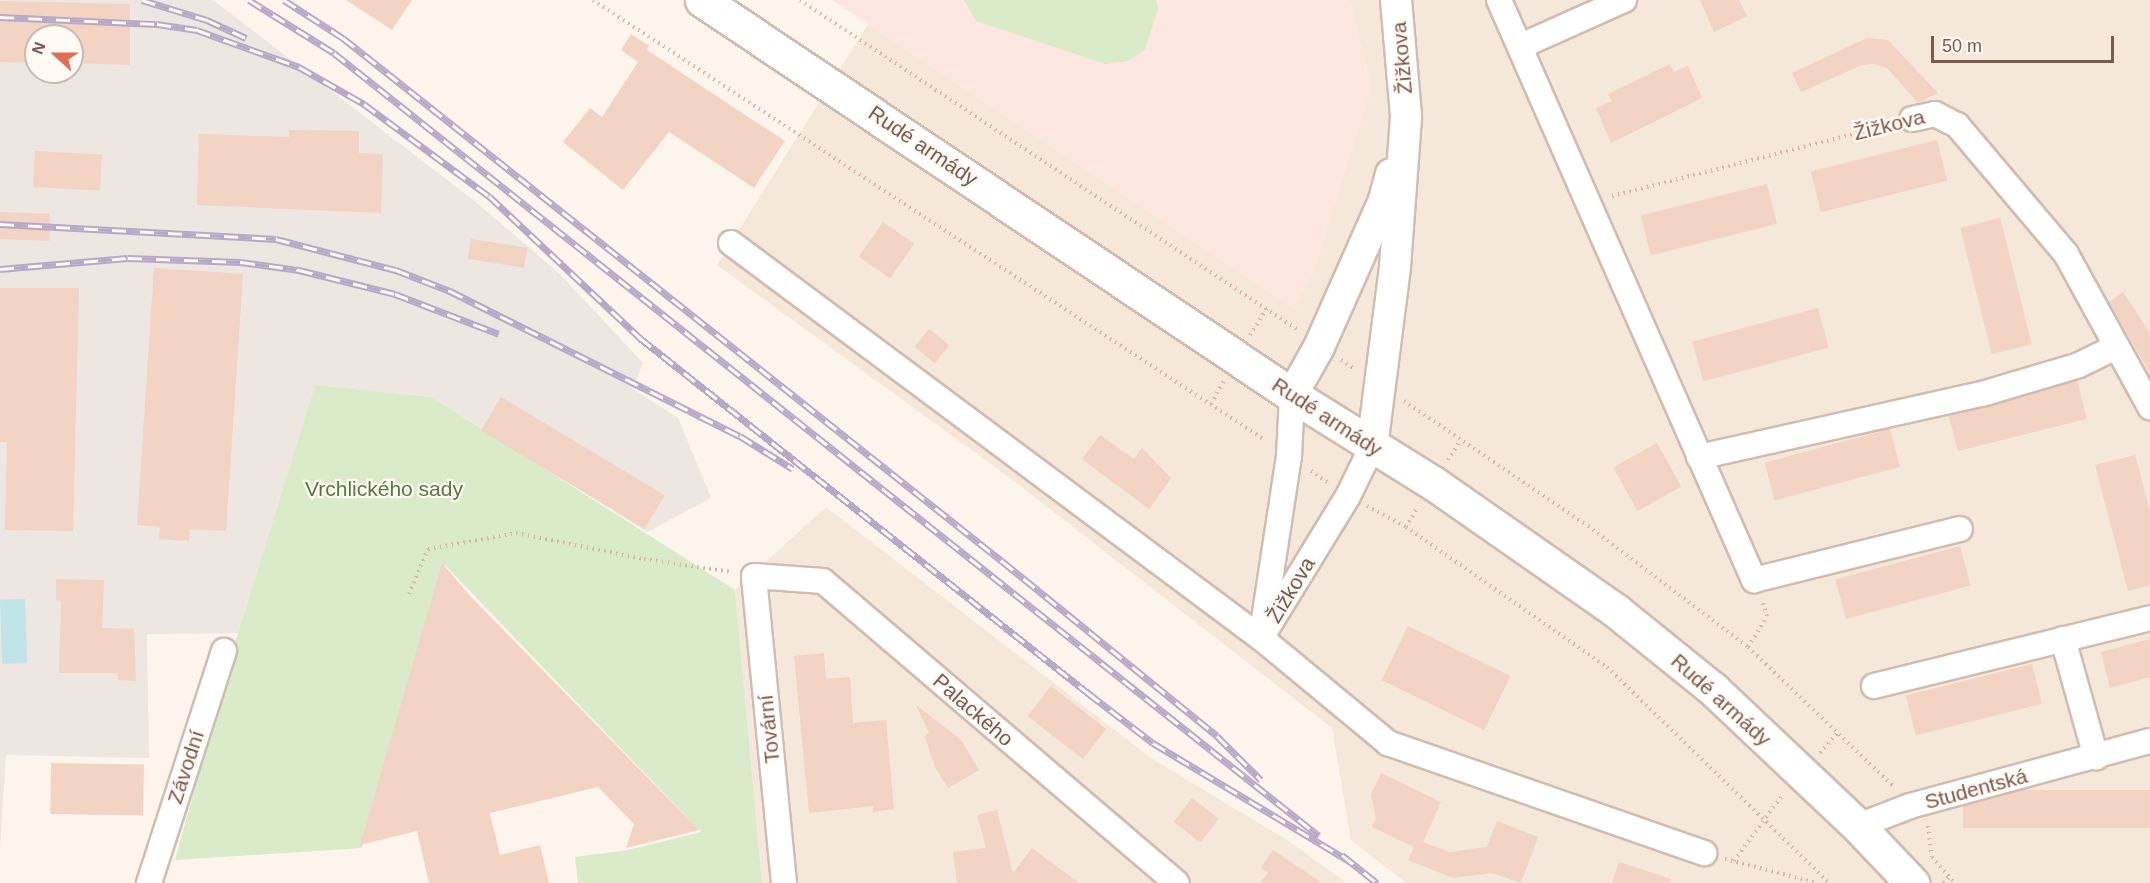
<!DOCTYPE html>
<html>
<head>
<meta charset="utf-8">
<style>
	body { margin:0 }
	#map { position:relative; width:2150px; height:883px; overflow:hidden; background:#fdf5ec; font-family:Arial,sans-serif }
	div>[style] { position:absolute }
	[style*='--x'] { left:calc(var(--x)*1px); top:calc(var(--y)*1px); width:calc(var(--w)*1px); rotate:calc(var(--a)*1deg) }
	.residential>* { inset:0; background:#f5e7da }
	.commercial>* { inset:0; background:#fde7e0 }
	.industrial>* { inset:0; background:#ede6e1 }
	.green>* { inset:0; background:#d9ebc9 }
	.water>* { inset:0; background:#c0e4e7; transform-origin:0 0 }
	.building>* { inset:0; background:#f2d3c4; transform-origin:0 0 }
	.path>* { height:4px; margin-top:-2px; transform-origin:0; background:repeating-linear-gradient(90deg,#d8b6a6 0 1.5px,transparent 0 6px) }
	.roads { filter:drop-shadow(2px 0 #d0bcb0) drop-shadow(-2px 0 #d0bcb0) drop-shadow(0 2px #d0bcb0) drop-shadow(0 -2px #d0bcb0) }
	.minor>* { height:24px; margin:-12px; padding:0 12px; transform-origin:12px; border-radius:12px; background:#fff }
	.tertiary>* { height:30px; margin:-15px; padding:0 15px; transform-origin:15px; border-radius:15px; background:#fff }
	.secondary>* { height:33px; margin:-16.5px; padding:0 16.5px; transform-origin:16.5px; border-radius:16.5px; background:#fff }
	.rail>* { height:7px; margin-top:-3.5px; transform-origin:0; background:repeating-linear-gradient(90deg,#fff9f3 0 14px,#b8a8c8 0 28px); box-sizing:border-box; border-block:2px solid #b8a8c8 }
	span { translate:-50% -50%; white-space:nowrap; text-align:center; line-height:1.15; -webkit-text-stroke:4.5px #fff9f3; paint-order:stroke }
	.street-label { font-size:21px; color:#795a4e }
	.park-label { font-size:21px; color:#567942 }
	.north { position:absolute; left:24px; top:24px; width:60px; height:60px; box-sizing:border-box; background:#fff9f3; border:2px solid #c9b9b1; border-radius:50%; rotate:291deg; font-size:16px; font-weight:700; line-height:24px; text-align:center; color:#795a4e }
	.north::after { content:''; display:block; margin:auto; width:21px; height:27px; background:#e56b53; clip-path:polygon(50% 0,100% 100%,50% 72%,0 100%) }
	.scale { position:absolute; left:1931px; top:36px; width:183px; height:27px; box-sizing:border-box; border:3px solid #795a4e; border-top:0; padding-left:8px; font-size:18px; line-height:21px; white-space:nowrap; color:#795a4e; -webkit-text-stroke:4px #fff9f3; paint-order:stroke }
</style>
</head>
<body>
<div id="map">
	<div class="residential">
		<div style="clip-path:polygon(1350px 0,2150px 0,2150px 883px,1406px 883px,1351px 840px,1332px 728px,1006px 475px,717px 265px,868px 24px,1295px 309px,1371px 89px)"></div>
		<div style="clip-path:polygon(826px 507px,1151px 758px,1287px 840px,1347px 883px,762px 883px,735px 590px)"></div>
	</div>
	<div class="commercial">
		<div style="clip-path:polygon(832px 0,1350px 0,1371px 89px,1314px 272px,1295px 309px)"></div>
	</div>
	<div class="industrial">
		<div style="clip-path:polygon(evenodd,0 0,213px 0,472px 199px,559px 273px,643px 363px,633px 389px,678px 418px,711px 498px,647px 532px,432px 397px,315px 385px,238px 633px,147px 634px,149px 758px,6px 755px,0 849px,0 0,36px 36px,72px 36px,72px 72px,36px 72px,36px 36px)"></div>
	</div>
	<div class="green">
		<div style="clip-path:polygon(964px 0,1156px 0,1158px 9px,1145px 50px,1128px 61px,1105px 64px,976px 21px)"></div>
		<div style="clip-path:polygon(315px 385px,432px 397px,735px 590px,762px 883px,578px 883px,575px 857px,628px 850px,701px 832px,445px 565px,362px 848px,175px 860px,238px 633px)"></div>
	</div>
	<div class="water">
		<div style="left:25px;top:599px;width:64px;height:25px;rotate:88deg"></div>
	</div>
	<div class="building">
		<div style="clip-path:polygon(346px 0,412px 0,392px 30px)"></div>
		<div style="clip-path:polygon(1700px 0,1739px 0,1747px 16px,1714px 32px)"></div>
		<div style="clip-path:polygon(0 1px,130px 4px,130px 65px,72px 63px,72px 36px,36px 36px,36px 63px,0 62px)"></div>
		<div style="clip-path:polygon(631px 34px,649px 46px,647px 50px,785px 141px,754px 188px,669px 132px,623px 190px,563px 142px,590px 108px,602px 117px,638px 62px,621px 50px)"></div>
		<div style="clip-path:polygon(1867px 38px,1888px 40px,1938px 93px,1918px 103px,1887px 68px,1874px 64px,1862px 65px,1801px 92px,1792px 73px)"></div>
		<div style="clip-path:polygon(1670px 64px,1674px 72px,1688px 66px,1702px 98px,1611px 143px,1596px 108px,1612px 101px,1608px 94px)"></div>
		<div style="clip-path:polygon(289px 130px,359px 131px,359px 153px,383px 154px,381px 213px,197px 205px,199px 134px,289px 137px)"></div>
		<div style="left:1937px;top:140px;width:42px;height:130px;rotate:76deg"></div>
		<div style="left:35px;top:151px;width:67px;height:36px;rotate:3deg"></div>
		<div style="left:1767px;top:184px;width:41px;height:130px;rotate:76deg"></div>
		<div style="left:0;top:212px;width:50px;height:27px;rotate:2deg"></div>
		<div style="left:2000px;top:218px;width:130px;height:41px;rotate:76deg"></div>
		<div style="left:883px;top:222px;width:38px;height:42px;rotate:35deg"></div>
		<div style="left:471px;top:239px;width:57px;height:20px;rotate:9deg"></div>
		<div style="clip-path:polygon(154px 268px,243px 274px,226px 531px,190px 529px,189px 541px,159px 539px,160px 527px,137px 525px)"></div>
		<div style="clip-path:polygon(0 288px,79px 288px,73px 531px,5px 530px,7px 442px,0 442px)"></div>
		<div style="clip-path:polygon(2123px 292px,2150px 333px,2150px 373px,2109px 302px)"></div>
		<div style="left:1818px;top:308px;width:41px;height:130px;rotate:75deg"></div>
		<div style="left:929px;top:329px;width:26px;height:23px;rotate:39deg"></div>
		<div style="left:2077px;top:380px;width:40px;height:133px;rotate:76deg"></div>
		<div style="left:501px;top:397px;width:191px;height:39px;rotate:31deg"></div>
		<div style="left:1890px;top:429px;width:39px;height:130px;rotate:75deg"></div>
		<div style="clip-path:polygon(1100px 435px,1134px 459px,1142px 448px,1171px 478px,1149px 509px,1082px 459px)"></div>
		<div style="left:1657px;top:443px;width:50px;height:50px;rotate:61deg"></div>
		<div style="clip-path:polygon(2135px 455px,2150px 512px,2150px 585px,2128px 591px,2095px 465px)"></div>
		<div style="left:1960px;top:546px;width:41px;height:129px;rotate:75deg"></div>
		<div style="clip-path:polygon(442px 563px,472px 598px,699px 830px,626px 848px,634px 824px,598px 787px,490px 813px,500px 855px,540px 845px,549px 883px,429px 883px,417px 831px,360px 845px)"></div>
		<div style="clip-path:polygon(56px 579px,104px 580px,102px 628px,134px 629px,136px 681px,118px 680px,118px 673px,59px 673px,61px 601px,56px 600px)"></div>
		<div style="left:1408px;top:626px;width:114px;height:60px;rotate:26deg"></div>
		<div style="clip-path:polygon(2150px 639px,2150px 677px,2110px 688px,2101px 652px)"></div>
		<div style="clip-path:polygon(824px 653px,826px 679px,850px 677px,853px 723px,886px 720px,894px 809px,873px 812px,873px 806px,809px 813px,794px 656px)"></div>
		<div style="left:2032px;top:664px;width:41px;height:130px;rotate:76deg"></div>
		<div style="left:1051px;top:686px;width:70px;height:38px;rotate:38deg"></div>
		<div style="clip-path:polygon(916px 705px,961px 740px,979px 770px,948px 788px,935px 767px,925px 736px,929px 733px)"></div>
		<div style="left:51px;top:763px;width:93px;height:51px;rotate:1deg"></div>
		<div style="clip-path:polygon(1381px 773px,1441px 802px,1423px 842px,1449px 852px,1487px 847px,1497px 821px,1538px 837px,1521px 883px,1492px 873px,1453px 878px,1408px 860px,1414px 847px,1372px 827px,1376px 818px,1371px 795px)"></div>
		<div style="left:2150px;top:790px;width:38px;height:187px;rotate:90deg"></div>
		<div style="left:1192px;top:798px;width:34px;height:30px;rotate:38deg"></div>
		<div style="clip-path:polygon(997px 810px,1013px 873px,1032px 848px,1079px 883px,957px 883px,953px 852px,986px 848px,977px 815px)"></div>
		<div style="clip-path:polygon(1273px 850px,1322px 883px,1260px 883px,1268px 873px,1261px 868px)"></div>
		<div style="clip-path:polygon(1619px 862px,1671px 879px,1670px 883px,1612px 883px)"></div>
	</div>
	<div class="path">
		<div style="--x:593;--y:0;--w:803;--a:33.22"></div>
		<div style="--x:800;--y:0;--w:597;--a:33.53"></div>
		<div style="--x:1612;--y:196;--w:286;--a:-14.4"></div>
		<div style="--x:1250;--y:335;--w:32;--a:-58"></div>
		<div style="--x:1341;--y:360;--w:17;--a:33"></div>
		<div style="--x:1404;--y:401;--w:222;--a:34.2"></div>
		<div style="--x:1588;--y:526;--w:201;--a:37.1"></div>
		<div style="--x:1748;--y:647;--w:202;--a:43.8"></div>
		<div style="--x:1211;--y:404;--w:26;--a:-61"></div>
		<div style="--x:1448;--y:460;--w:22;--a:-58"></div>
		<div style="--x:1311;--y:471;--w:23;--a:34"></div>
		<div style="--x:1367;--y:506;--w:44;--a:28.3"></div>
		<div style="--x:1406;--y:527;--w:245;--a:34.9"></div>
		<div style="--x:1607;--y:667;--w:310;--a:44.2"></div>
		<div style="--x:1406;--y:527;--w:23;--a:-59"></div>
		<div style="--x:409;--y:594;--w:49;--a:-67.1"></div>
		<div style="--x:428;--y:549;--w:89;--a:-10.3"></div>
		<div style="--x:516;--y:533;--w:131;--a:11.5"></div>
		<div style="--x:644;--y:559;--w:89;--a:8.4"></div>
		<div style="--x:1748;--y:647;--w:36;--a:-58"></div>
		<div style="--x:1767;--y:616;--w:17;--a:-107"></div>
		<div style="--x:1820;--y:753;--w:28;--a:-49"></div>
		<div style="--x:1928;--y:826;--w:31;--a:83"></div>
		<div style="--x:1932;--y:857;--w:35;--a:49"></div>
		<div style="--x:1725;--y:859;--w:95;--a:14.6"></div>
		<div style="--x:1734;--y:861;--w:83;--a:-53.8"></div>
		<div style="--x:1943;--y:883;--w:9;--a:-41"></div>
	</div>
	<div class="roads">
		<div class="minor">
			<div style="--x:1499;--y:0;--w:634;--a:66.27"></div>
			<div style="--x:1754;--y:580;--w:212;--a:-13.9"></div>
			<div style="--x:1521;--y:46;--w:113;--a:-24.1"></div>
			<div style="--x:1912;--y:119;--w:24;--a:-12"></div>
			<div style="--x:1935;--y:114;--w:25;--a:27"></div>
			<div style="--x:1957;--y:125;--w:169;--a:49.8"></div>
			<div style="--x:2066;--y:254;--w:175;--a:61.2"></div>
			<div style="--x:731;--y:243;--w:661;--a:36.7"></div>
			<div style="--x:1261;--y:638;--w:165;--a:39.6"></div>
			<div style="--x:1388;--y:743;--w:335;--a:19.2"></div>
			<div style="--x:1292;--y:395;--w:61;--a:92.8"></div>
			<div style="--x:1289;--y:456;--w:184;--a:98.7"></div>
			<div style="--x:1261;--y:638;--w:167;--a:-58.5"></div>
			<div style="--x:1348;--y:496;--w:55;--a:-63.9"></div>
			<div style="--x:1699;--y:457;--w:290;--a:-12.6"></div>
			<div style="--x:1982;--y:394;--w:101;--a:-16.6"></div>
			<div style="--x:2079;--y:365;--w:39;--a:-26"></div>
			<div style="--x:2063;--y:639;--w:123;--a:74.4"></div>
			<div style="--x:1874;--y:686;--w:284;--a:-13.8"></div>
			<div style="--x:1858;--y:826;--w:56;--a:-21"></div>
			<div style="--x:1910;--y:806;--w:249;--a:-15.2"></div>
			<div style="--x:149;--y:883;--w:244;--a:-72.1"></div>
			<div style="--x:784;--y:883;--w:308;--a:-95.6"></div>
			<div style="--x:754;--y:576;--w:69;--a:4.1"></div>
			<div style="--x:823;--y:581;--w:465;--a:40.5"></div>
		</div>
		<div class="tertiary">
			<div style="--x:1292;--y:395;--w:55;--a:-60.6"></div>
			<div style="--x:1319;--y:347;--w:161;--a:-66.1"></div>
			<div style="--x:1384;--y:200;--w:27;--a:-75"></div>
			<div style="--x:1372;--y:447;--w:181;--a:-82.7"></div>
			<div style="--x:1395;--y:267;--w:151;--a:-85.8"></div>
			<div style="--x:1406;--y:116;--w:116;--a:-94.9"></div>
		</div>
		<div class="secondary">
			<div style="--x:702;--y:0;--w:710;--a:33.8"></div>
			<div style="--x:1292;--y:395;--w:166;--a:32"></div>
			<div style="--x:1433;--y:483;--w:222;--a:34.9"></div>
			<div style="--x:1615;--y:610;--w:126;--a:38.9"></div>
			<div style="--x:1713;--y:689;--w:199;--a:43.4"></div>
			<div style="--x:1858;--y:826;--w:79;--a:46.5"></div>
		</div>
	</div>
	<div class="rail">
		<div style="--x:142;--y:0;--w:68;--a:17.1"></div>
		<div style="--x:207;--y:20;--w:43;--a:24.8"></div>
		<div style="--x:249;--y:0;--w:100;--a:31.9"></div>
		<div style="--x:334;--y:53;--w:1258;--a:38.48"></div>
		<div style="--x:284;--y:0;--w:70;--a:32.8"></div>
		<div style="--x:343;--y:38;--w:841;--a:38.44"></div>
		<div style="--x:1002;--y:561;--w:277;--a:39.1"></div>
		<div style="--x:1217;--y:736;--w:62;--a:45"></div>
		<div style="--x:0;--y:17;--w:157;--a:2.6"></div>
		<div style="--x:157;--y:24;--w:40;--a:8.5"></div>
		<div style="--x:197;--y:30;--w:109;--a:19.9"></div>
		<div style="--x:299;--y:67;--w:75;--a:29.6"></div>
		<div style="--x:364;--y:104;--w:155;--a:36.4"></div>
		<div style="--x:489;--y:196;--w:207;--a:43.2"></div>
		<div style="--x:640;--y:338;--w:572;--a:38.39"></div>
		<div style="--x:1088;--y:693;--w:82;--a:37.6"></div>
		<div style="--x:1153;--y:743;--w:229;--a:31"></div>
		<div style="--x:0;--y:224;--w:276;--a:3.1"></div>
		<div style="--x:276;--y:239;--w:124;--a:14.5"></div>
		<div style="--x:396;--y:270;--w:58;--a:21.3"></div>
		<div style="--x:450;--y:291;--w:324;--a:26.6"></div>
		<div style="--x:740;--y:436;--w:62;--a:31.9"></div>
		<div style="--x:0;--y:269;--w:128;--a:-4.9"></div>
		<div style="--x:128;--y:258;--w:113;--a:2"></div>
		<div style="--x:241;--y:262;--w:59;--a:7.9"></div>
		<div style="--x:299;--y:270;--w:99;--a:14"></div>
		<div style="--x:395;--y:294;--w:111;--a:21"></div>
		<div style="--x:1342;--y:855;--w:45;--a:38.7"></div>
	</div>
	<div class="street-label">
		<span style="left:1402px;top:58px;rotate:-95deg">Žižkova</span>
		<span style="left:1889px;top:125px;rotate:-14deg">Žižkova</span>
		<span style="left:923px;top:146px;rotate:34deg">Rudé armády</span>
		<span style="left:1327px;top:417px;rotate:33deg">Rudé armády</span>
		<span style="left:1291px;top:590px;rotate:-59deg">Žižkova</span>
		<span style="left:1721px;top:700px;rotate:42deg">Rudé armády</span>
		<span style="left:973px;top:710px;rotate:41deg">Palackého</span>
		<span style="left:769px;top:729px;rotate:-96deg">Tovární</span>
		<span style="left:186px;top:767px;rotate:-72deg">Závodní</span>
		<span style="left:1976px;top:789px;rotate:-15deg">Studentská</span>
	</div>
	<div class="park-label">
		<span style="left:384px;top:489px">Vrchlického sady</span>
	</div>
	<div class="north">N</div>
	<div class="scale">50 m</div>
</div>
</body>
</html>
